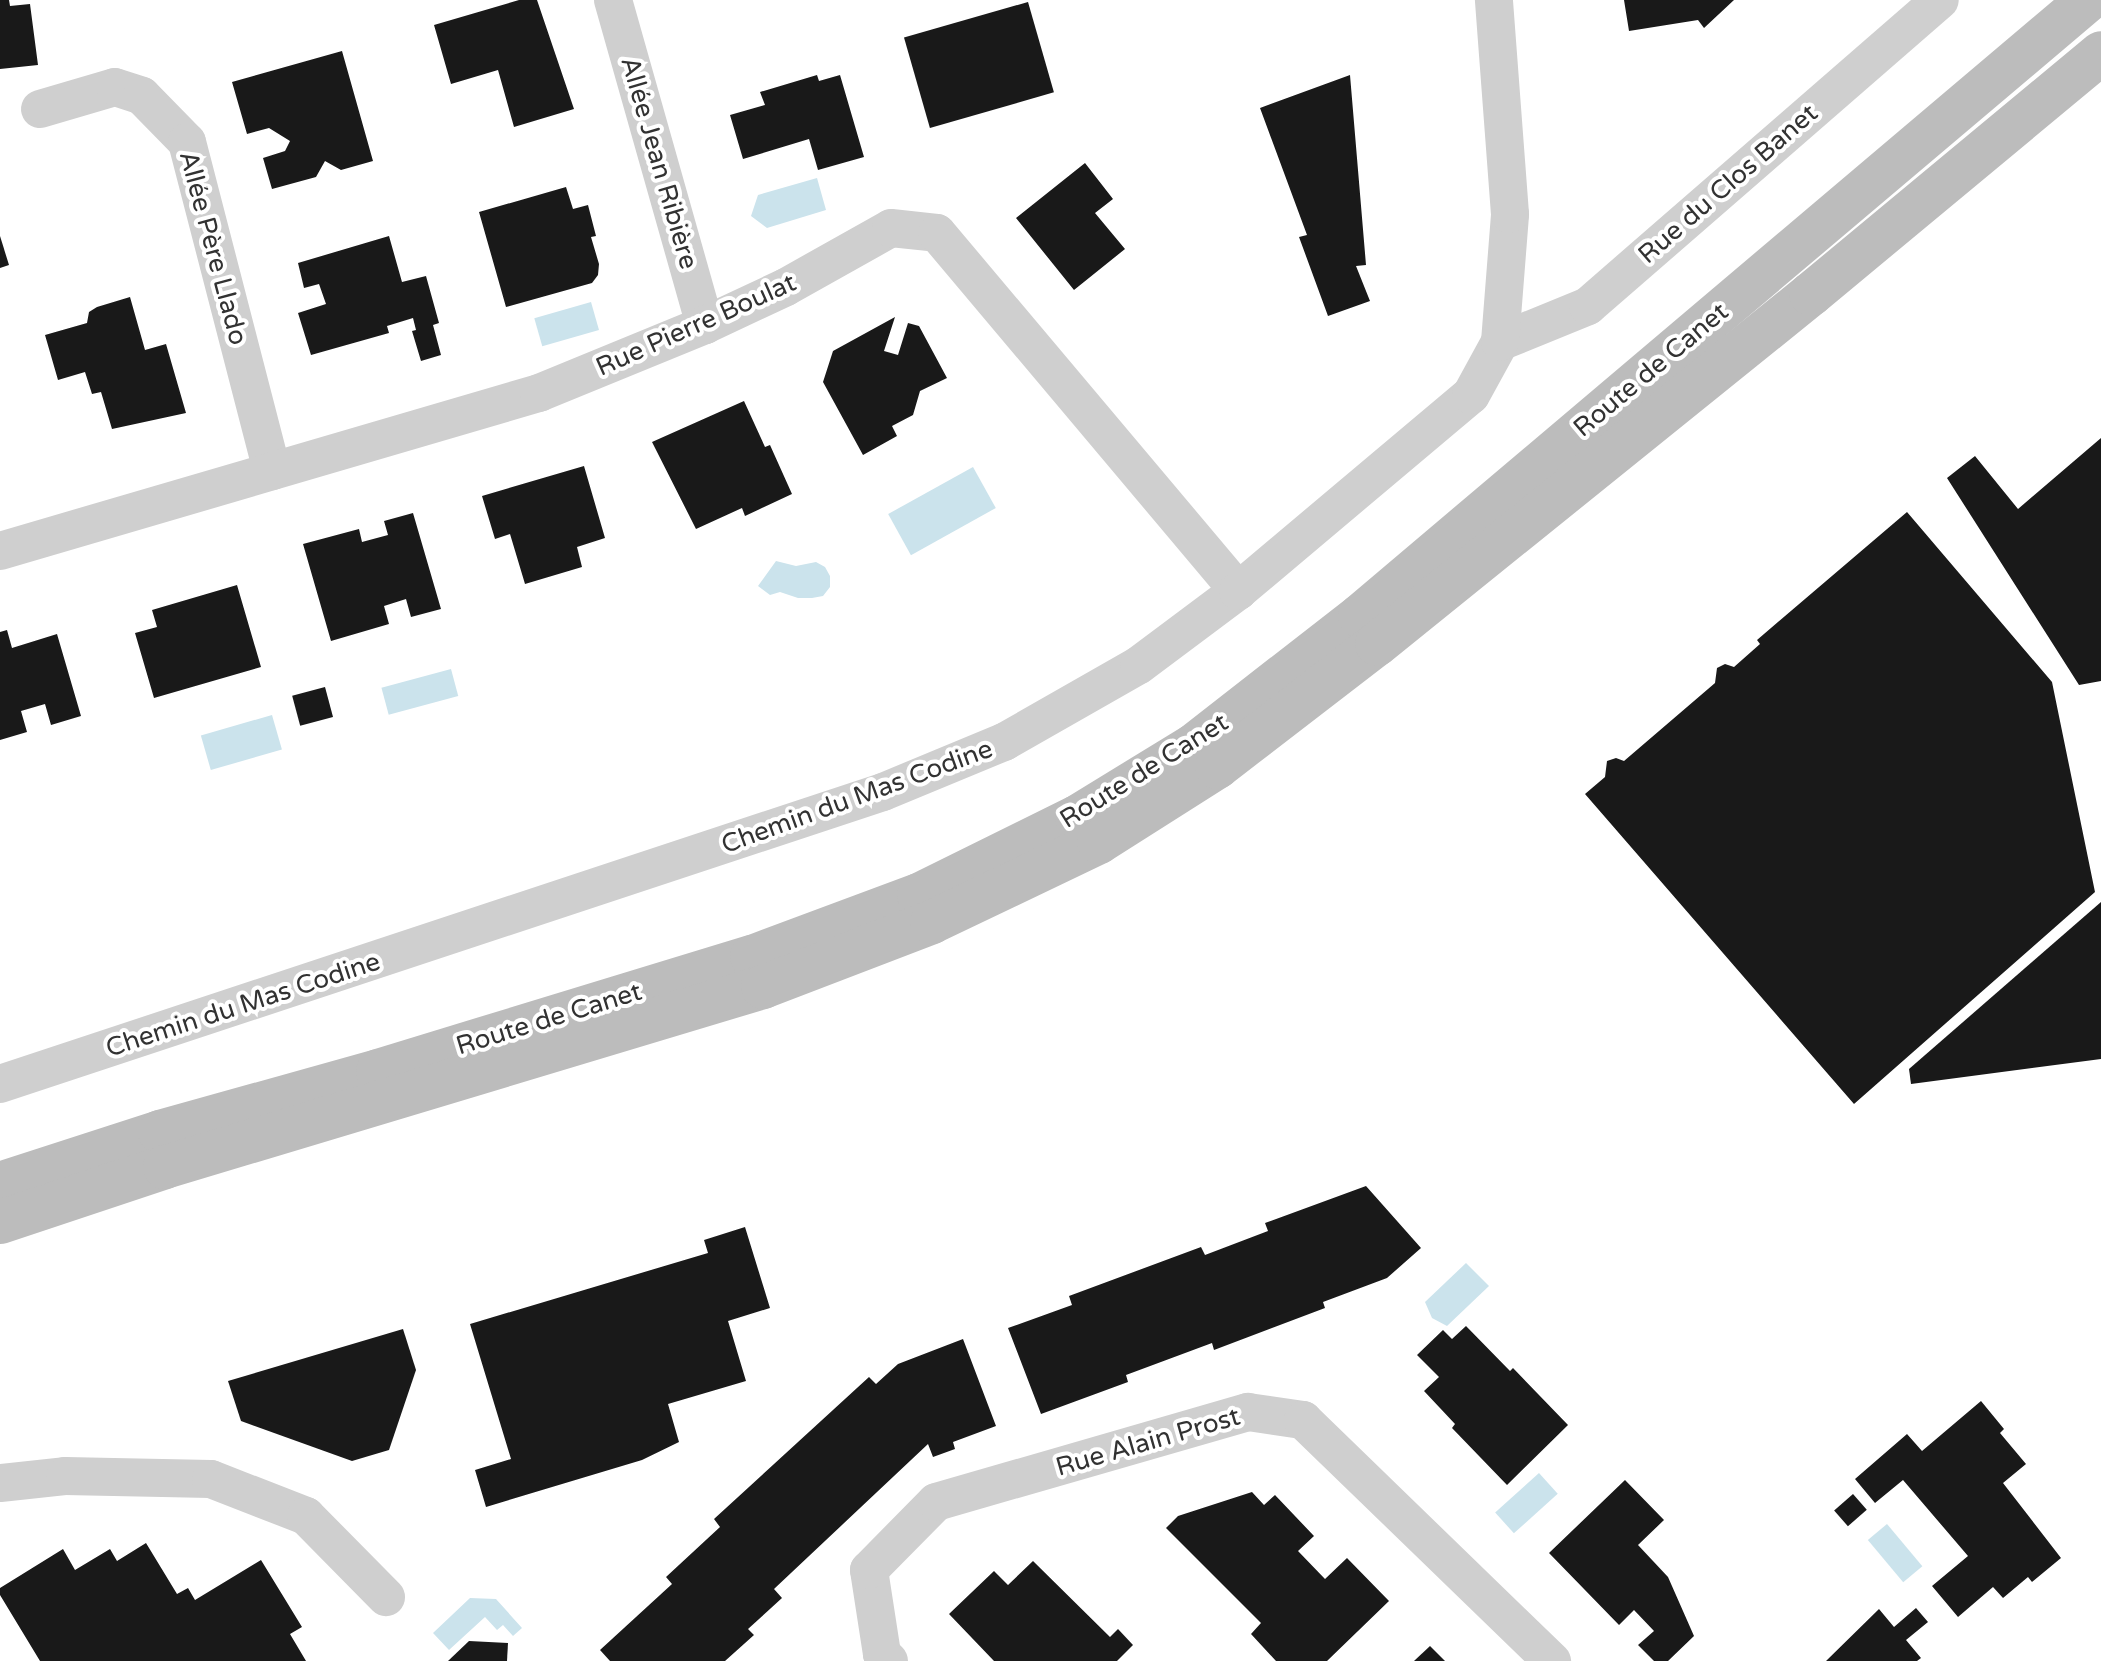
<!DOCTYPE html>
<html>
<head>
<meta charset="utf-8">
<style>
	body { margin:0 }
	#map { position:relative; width:2101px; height:1661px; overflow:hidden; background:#fff; font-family:"Varela Round",sans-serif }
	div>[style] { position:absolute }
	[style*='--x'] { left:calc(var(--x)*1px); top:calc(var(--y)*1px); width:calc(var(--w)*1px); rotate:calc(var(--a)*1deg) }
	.water>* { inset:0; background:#cbe3ec; transform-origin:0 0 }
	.building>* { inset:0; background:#191919; transform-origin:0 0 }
	.minor>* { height:38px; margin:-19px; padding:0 19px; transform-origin:19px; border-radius:19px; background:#cfcfcf }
	.secondary>* { height:44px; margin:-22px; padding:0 22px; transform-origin:22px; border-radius:22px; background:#bcbcbc }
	span { translate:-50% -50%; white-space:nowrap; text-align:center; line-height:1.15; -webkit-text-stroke:8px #fff; paint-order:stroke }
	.street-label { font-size:26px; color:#323232 }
</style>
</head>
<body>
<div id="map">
	<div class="water">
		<div style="clip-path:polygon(817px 178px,826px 210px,767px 228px,751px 216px,758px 195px)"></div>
		<div style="left:591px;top:302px;width:29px;height:59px;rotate:74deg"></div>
		<div style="left:973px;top:467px;width:47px;height:97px;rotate:61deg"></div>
		<div style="clip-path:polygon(776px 561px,796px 566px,816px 562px,825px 567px,830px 576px,830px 587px,823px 596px,812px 598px,798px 598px,780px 592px,770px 595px,758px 586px)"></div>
		<div style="left:451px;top:669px;width:28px;height:72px;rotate:75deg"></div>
		<div style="left:272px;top:715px;width:36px;height:74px;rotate:74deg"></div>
		<div style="clip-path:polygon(1466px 1263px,1489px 1286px,1447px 1326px,1432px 1318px,1425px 1302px)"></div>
		<div style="left:1539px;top:1473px;width:28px;height:59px;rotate:48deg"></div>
		<div style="left:1887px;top:1524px;width:55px;height:25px;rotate:50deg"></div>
		<div style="clip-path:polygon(470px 1598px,496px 1599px,522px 1628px,513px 1636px,503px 1625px,497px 1630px,485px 1617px,449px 1650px,433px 1633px)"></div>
	</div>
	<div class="building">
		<div style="clip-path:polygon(0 0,9px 0,10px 6px,30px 4px,38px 65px,0 69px)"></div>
		<div style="clip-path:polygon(519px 0,537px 0,574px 109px,514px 127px,498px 70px,451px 84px,434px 25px)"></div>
		<div style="clip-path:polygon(1624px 0,1734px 0,1704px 28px,1698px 20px,1629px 31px)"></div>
		<div style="left:1028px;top:2px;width:94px;height:129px;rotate:74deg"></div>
		<div style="clip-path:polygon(342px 51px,373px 161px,341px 170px,325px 161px,316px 177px,272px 189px,263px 158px,285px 151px,290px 141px,269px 128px,247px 134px,232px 82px)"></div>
		<div style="clip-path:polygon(817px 75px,819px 81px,840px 75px,864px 157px,818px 170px,809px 139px,743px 159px,730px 115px,765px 105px,760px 92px)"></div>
		<div style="clip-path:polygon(1350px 75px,1366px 265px,1356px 266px,1370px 301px,1328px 316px,1299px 237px,1307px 235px,1260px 108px)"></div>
		<div style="clip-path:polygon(1085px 163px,1113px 199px,1095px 213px,1125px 249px,1074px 290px,1016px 218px)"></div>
		<div style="clip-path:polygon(566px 187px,573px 209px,588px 205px,596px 236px,591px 237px,599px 264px,598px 275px,592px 283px,506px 307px,479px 212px)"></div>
		<div style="clip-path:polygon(0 236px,9px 265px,0 268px)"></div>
		<div style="clip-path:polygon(389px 236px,402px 282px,426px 276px,439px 323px,433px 325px,441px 355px,421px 361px,412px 331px,416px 330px,413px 318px,387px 326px,389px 333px,311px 355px,298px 313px,326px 304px,319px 284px,304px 288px,298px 263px)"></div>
		<div style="clip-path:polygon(130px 297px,145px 350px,166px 344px,186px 413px,112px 429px,101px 392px,92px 394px,85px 372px,58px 380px,45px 335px,87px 323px,89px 312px,97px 307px)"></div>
		<div style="clip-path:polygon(895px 317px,884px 351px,898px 355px,908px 323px,919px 326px,947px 378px,920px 391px,913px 415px,892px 426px,897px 436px,863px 455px,823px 382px,833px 351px)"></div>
		<div style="clip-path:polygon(744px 401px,765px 447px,770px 445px,792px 494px,745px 516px,742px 508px,696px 529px,652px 442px)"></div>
		<div style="clip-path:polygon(2101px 438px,2101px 681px,2079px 685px,1947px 478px,1975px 456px,2018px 509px)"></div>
		<div style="clip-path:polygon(584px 466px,605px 538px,577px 547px,582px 567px,525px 584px,510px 534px,495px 539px,482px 496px)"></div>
		<div style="clip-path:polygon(1907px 512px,2052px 682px,2095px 892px,1854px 1104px,1585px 794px,1605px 777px,1607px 761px,1616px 758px,1624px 761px,1715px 683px,1717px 668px,1725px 664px,1734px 667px,1760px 644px,1757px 640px)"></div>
		<div style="clip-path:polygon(413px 513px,441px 609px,411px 617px,406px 599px,384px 606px,389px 624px,331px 641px,303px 544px,359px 529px,362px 542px,388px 535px,384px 521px)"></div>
		<div style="clip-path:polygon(237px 585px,261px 667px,154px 698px,135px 633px,157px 627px,152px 610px)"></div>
		<div style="clip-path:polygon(7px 630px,12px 648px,57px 634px,81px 716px,51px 725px,45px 704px,21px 711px,27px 732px,0 740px,0 632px)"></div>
		<div style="left:325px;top:687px;width:31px;height:34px;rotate:75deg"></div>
		<div style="clip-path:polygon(2101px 902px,2101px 1059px,1911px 1084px,1909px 1069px)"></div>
		<div style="clip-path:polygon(1366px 1186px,1421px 1248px,1387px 1278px,1323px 1302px,1325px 1308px,1214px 1350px,1212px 1343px,1126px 1375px,1128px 1382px,1041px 1414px,1008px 1328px,1072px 1305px,1069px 1296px,1201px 1247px,1205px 1255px,1268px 1231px,1265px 1223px)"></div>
		<div style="clip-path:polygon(745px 1227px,770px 1308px,728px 1321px,746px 1381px,668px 1404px,679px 1442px,642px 1460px,486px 1507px,475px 1470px,511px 1459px,470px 1324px,708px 1253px,704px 1240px)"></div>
		<div style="clip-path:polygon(1466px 1326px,1510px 1371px,1513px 1368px,1568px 1425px,1507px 1485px,1452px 1428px,1455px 1424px,1424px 1391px,1439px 1377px,1417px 1355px,1443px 1330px,1452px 1339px)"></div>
		<div style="clip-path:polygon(403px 1329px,416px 1370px,389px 1450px,352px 1461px,241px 1421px,228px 1381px)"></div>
		<div style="clip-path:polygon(963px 1339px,996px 1426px,953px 1442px,955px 1449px,933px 1457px,928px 1444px,774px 1589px,782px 1598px,748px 1629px,754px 1635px,725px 1661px,610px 1661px,600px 1650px,672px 1584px,666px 1577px,720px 1527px,714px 1519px,869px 1377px,876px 1384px,898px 1364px)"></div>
		<div style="clip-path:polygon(1981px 1401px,2004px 1429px,2000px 1433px,2026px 1464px,2003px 1483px,2061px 1558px,2032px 1582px,2028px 1577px,2003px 1598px,1993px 1587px,1958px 1617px,1932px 1586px,1968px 1556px,1903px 1480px,1875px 1503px,1855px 1479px,1907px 1434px,1922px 1451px)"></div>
		<div style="clip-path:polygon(1625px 1480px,1664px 1520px,1638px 1545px,1668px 1577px,1694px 1636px,1668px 1661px,1654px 1661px,1638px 1645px,1654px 1631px,1634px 1610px,1619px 1625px,1549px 1553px)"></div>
		<div style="clip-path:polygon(1252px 1492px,1264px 1505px,1275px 1495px,1314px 1536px,1298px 1551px,1325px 1579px,1347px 1558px,1389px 1601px,1327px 1661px,1276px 1661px,1251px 1634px,1261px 1623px,1166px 1528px,1178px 1516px)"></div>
		<div style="left:1853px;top:1494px;width:21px;height:25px;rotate:49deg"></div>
		<div style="clip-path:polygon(146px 1543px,177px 1594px,188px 1588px,195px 1600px,261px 1560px,302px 1627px,290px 1634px,306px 1661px,40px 1661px,0 1595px,0 1588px,63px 1549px,75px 1570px,110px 1549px,117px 1561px)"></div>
		<div style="clip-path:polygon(1033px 1561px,1110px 1637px,1118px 1629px,1133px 1645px,1117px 1661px,994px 1661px,949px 1614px,994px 1571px,1008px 1585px)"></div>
		<div style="clip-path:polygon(1916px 1608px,1928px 1622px,1906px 1640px,1921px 1658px,1917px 1661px,1826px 1661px,1879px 1609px,1894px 1627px)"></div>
		<div style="clip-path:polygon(469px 1641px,508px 1643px,507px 1661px,448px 1661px)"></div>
		<div style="clip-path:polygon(1430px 1646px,1445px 1661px,1414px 1661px)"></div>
	</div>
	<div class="minor">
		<div style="--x:613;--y:0;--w:338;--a:74.2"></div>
		<div style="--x:40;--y:109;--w:78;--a:-16.3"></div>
		<div style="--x:115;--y:87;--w:28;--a:18"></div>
		<div style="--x:142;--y:96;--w:64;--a:45.6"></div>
		<div style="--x:187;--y:142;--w:340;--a:75.5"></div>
		<div style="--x:1500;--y:342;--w:95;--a:-22.2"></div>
		<div style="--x:1588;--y:306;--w:466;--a:-41"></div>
		<div style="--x:0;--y:551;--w:562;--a:-16.34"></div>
		<div style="--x:539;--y:393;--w:179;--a:-22.3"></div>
		<div style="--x:705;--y:325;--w:89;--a:-25.1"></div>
		<div style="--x:786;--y:287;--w:120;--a:-29.3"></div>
		<div style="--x:891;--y:228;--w:46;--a:6.2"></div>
		<div style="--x:937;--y:233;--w:468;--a:49.9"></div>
		<div style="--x:0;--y:1084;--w:930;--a:-18.3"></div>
		<div style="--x:883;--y:792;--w:131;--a:-22.5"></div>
		<div style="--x:1004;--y:742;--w:155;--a:-29.7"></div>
		<div style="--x:1139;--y:665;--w:124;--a:-36.8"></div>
		<div style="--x:1238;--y:591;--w:304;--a:-40.1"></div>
		<div style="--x:1471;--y:395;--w:60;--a:-61.3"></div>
		<div style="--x:1500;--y:342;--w:128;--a:-85.5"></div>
		<div style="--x:1510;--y:214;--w:215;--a:-94.3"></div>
		<div style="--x:0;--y:1483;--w:65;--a:-6.1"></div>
		<div style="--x:65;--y:1476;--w:146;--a:1.2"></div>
		<div style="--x:211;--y:1479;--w:102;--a:21.3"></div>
		<div style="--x:306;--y:1516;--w:114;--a:45.4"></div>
		<div style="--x:889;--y:1661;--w:10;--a:-135"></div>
		<div style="--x:882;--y:1654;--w:85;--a:-98.8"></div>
		<div style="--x:869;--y:1570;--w:95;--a:-45.4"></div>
		<div style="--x:936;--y:1502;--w:325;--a:-16.1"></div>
		<div style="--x:1248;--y:1412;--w:56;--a:8.3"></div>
		<div style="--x:1303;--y:1420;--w:347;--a:44.1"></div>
	</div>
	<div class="secondary">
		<div style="--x:0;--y:1184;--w:168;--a:-18"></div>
		<div style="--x:160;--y:1132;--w:226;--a:-15.6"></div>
		<div style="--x:378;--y:1071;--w:391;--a:-17"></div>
		<div style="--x:752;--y:957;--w:178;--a:-20.4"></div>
		<div style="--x:919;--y:895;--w:176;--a:-26.3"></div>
		<div style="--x:1077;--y:817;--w:136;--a:-31.5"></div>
		<div style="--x:1193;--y:746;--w:212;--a:-37.9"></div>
		<div style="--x:1360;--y:616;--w:954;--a:-40.24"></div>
		<div style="--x:0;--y:1222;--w:174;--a:-18.4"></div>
		<div style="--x:165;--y:1167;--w:625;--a:-16.75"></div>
		<div style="--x:763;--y:987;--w:181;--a:-21"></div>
		<div style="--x:932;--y:922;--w:185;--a:-25.6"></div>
		<div style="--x:1099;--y:842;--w:140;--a:-32.4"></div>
		<div style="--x:1217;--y:767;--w:202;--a:-37.6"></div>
		<div style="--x:1377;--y:644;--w:558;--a:-38.88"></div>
		<div style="--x:1811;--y:294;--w:377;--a:-39.7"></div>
	</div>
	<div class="street-label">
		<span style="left:659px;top:163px;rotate:74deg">Allée Jean Ribière</span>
		<span style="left:1728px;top:184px;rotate:-41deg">Rue du Clos Banet</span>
		<span style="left:213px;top:248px;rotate:75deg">Allée Père Llado</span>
		<span style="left:696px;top:325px;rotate:-24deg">Rue Pierre Boulat</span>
		<span style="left:1651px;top:370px;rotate:-40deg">Route de Canet</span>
		<span style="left:1144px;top:771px;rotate:-32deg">Route de Canet</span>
		<span style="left:857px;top:797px;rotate:-20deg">Chemin du Mas Codine</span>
		<span style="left:243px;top:1005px;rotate:-18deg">Chemin du Mas Codine</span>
		<span style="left:549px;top:1019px;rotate:-17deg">Route de Canet</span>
		<span style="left:1148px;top:1442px;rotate:-16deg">Rue Alain Prost</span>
	</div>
</div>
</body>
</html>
